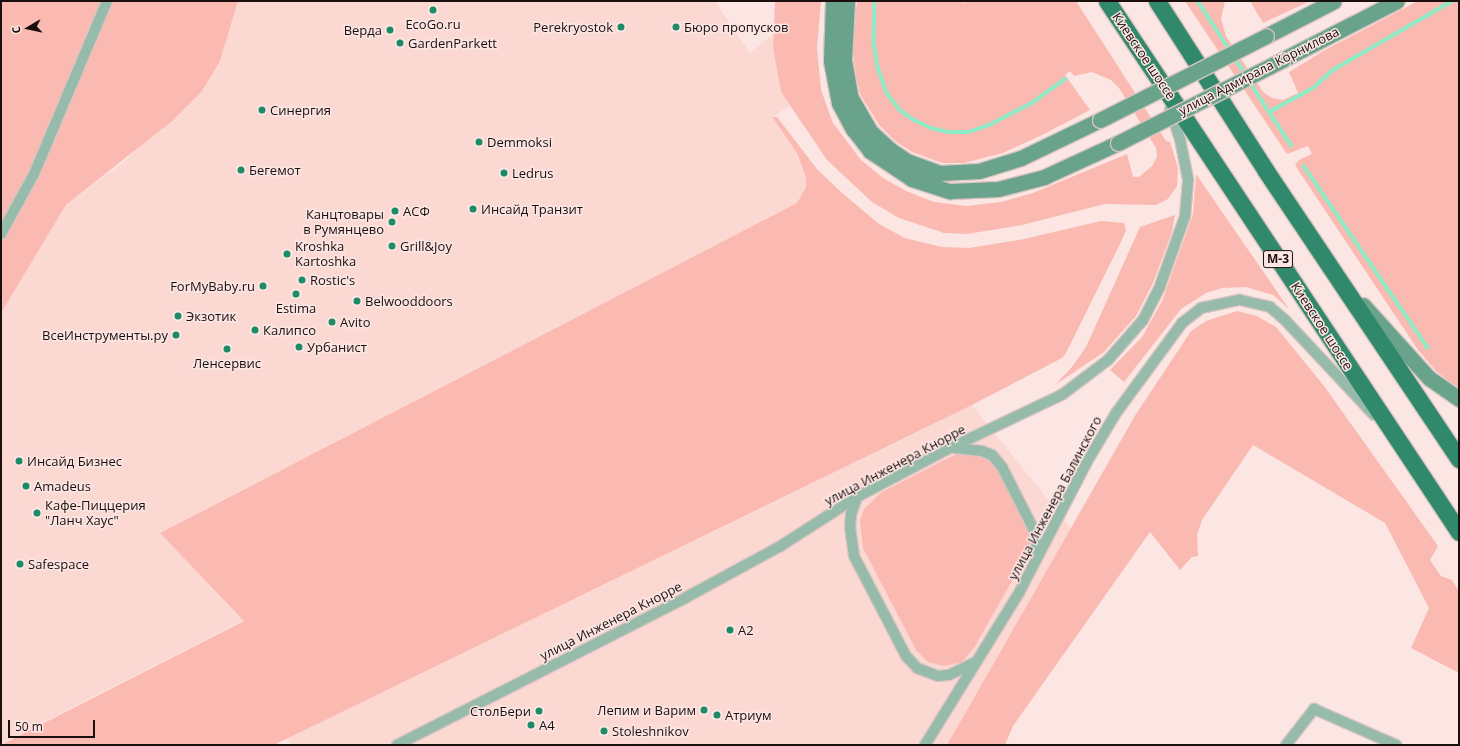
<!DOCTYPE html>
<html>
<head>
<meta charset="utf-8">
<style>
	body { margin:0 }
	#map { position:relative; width:1460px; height:746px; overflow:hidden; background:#fce6e3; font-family:"Open Sans",sans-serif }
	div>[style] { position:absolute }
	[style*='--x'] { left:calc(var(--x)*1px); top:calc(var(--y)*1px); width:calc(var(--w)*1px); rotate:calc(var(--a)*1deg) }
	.built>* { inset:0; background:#fcd8d3 }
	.green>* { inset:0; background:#fabab1 }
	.stream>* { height:3.5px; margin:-1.75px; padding:0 1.75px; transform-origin:1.75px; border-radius:1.75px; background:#8febc6 }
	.roads { filter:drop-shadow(1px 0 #d8c4c1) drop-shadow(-1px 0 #d8c4c1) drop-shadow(0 1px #d8c4c1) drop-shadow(0 -1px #d8c4c1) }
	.minor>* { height:10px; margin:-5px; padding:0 5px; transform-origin:5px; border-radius:5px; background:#96bbab }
	.secondary>* { height:15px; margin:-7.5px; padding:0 7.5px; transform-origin:7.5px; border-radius:7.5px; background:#6aa38c }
	.trunk>* { height:17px; margin:-8.5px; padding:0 8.5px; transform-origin:8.5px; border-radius:8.5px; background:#30896b }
	.bridges { filter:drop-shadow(1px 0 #d8c4c1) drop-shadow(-1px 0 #d8c4c1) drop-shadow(0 1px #d8c4c1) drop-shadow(0 -1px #d8c4c1) }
	.secondary-bridge>* { height:15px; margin:-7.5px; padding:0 7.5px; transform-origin:7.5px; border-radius:7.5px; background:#6aa38c }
	.dots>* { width:11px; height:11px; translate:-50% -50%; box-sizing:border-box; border:2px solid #fce6e3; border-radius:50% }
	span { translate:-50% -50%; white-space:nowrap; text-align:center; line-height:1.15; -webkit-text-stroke:3px #fce6e3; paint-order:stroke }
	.shield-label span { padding:1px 3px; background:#fce6e3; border:1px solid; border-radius:3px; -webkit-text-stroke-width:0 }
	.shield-label { font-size:12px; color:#1b0f0e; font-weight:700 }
	.poi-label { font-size:13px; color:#1b0f0e }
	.right { translate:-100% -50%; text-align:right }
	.left { translate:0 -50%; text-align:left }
	.street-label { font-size:13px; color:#1b0f0e }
	.frame { position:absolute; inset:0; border:2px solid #1b0f0e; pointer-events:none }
	.north { position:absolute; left:8px; top:8px; width:40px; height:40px; -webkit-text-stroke:3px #fce6e3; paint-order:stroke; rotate:261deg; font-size:11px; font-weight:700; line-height:16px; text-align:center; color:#1b0f0e }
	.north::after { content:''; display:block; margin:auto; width:14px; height:18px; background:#1b0f0e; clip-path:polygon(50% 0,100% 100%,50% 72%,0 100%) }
	.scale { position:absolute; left:8px; top:720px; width:87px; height:18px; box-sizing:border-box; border:2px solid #1b0f0e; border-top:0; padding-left:5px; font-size:12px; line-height:14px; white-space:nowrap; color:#1b0f0e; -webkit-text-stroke:3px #fce6e3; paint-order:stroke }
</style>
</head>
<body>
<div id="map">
	<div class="built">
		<div style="clip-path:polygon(238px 1px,715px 1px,750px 53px,773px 34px,773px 47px,781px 92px,790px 105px,772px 118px,797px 153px,806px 177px,806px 187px,797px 203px,161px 532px,244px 620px,1px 744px,1px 313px,66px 205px,125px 161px,220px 61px)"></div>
		<div style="clip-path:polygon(972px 405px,1071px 528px,947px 745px,291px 745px,287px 737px)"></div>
	</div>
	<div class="green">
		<div style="clip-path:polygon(1px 1px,238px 1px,220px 61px,202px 91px,172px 121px,66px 205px,1px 313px)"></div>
		<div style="clip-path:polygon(775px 1px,821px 1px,817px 48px,821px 90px,833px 123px,861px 160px,883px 178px,906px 191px,934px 202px,966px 206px,1001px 202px,1033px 193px,1127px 154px,1133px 177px,1139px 177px,1152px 166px,1157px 157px,1156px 148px,1119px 88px,1111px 80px,1092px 72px,1074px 76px,1070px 71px,1065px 75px,1090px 110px,1042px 135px,1003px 153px,964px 163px,942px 163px,912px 152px,895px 141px,879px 125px,860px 94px,855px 71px,853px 47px,857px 1px,961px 1px,963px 3px,967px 1px,1076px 1px,1166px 141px,1170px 142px,1178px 168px,1177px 186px,1168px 199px,1156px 205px,1105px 204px,1022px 225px,967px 234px,944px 233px,899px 218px,872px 202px,827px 160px,781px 92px,773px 47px)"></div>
		<div style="clip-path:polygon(1185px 1px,1225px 1px,1221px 19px,1226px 36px,1263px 92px,1272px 98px,1283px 100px,1298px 93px,1289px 72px,1325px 50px,1418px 1px,1459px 1px,1459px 389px,1436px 371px,1418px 350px,1295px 165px,1299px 160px,1312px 154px,1308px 146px,1287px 154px)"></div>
		<div style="clip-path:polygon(1250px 1px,1310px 1px,1263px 23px)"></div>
		<div style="clip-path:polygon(772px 117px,777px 117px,817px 169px,841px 192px,879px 224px,905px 238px,942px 247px,969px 248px,1024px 239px,1101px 221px,1124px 223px,1126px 230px,1121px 242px,1066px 353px,1062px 358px,972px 405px,274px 745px,1px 745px,244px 621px,160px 533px,797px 203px,806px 187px,806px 177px,797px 153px)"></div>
		<div style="clip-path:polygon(1196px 174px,1289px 309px,1273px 295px,1246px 287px,1222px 288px,1206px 293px,1181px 309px,1124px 382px,1110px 370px,1142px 337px,1162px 301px,1193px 214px)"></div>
		<div style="clip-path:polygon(1175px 215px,1172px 232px,1153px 283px,1136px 316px,1104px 352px,1055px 385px,1071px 368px,1086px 347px,1140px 227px)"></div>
		<div style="clip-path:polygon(1237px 311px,1257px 316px,1276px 327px,1324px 386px,1438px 546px,1430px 560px,1441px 576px,1452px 580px,1459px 591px,1459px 673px,1411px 648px,1429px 608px,1385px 523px,1253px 445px,1202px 520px,1197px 535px,1198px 556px,1192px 557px,1180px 570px,1150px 532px,1013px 726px,1005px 745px,947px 745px,1136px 414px,1191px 331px,1206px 321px)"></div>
		<div style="clip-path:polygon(965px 453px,979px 453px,990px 460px,998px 469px,1028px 529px,1030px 543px,1026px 556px,974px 648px,962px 662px,944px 666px,928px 662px,916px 650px,863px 548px,860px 521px,864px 509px,882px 492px,952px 456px)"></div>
	</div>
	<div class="stream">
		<div style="--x:875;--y:1;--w:42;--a:91.4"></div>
		<div style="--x:874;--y:43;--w:25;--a:81"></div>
		<div style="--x:878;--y:68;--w:27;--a:70"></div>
		<div style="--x:887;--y:93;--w:21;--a:53"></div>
		<div style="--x:900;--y:110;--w:17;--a:36"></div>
		<div style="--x:914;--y:120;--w:19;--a:25"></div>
		<div style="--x:931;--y:128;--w:18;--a:13"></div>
		<div style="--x:949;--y:132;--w:19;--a:0"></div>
		<div style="--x:968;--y:132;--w:20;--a:-18"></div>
		<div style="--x:987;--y:126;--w:51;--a:-27.1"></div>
		<div style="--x:1032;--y:103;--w:41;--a:-36"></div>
		<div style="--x:1198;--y:1;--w:59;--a:56.9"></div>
		<div style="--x:1234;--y:57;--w:22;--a:56"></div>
		<div style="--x:1249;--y:81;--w:77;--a:56.7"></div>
		<div style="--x:1269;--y:112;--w:50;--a:-28.6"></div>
		<div style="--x:1313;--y:88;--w:27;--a:-42"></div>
		<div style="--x:1333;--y:70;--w:138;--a:-30.1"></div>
		<div style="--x:1304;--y:166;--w:220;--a:55.7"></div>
	</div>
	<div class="roads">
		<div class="minor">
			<div style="--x:1;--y:234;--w:68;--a:-61.2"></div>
			<div style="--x:34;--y:174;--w:188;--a:-67.1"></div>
			<div style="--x:954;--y:448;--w:28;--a:6"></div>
			<div style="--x:982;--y:451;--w:11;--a:22"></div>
			<div style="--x:992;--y:455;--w:16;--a:50"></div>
			<div style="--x:1002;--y:467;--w:75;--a:63.1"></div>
			<div style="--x:1036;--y:534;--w:20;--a:87"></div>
			<div style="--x:857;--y:497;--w:18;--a:109"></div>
			<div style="--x:851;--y:514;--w:13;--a:94"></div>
			<div style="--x:850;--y:527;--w:29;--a:82"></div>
			<div style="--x:854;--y:556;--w:113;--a:62.5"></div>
			<div style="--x:906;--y:656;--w:16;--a:47"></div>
			<div style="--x:917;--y:668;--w:22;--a:21"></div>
			<div style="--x:938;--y:676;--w:11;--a:-5"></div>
			<div style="--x:949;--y:675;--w:28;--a:-26"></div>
			<div style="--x:397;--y:745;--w:323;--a:-27"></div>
			<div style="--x:685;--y:598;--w:107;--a:-28.5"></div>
			<div style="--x:779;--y:547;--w:93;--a:-32.7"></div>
			<div style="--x:857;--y:497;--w:105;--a:-27.8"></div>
			<div style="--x:950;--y:448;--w:125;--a:-25.5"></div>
			<div style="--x:1063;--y:394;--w:56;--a:-37.1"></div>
			<div style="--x:1108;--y:360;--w:53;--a:-48.8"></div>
			<div style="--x:1143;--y:320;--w:38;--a:-63"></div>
			<div style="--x:1160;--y:286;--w:74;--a:-70.3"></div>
			<div style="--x:1185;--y:216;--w:37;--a:-85"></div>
			<div style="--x:1188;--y:179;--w:41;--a:-101.3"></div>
			<div style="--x:1180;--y:139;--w:31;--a:-109"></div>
			<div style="--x:925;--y:745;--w:181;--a:-58.3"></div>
			<div style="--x:1020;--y:591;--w:148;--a:-62.6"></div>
			<div style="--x:1088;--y:460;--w:55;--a:-59.2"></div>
			<div style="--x:1116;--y:413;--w:112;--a:-53.7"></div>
			<div style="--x:1182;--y:323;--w:24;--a:-38"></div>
			<div style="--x:1201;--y:308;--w:40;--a:-12"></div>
			<div style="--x:1240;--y:300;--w:31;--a:13"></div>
			<div style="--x:1270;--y:307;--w:20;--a:41"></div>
			<div style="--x:1285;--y:320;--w:130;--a:46.9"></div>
			<div style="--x:1286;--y:745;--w:46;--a:-52.1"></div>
			<div style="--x:1314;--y:709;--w:90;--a:23.7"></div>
		</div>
		<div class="secondary">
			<div style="--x:833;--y:1;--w:60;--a:91.9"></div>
			<div style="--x:831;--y:61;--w:43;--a:79.2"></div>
			<div style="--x:839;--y:103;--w:30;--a:62"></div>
			<div style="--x:853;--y:129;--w:28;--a:52"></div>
			<div style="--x:870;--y:151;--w:50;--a:33.7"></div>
			<div style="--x:912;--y:179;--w:40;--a:18"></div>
			<div style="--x:950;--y:191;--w:48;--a:-2.4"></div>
			<div style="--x:998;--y:189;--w:48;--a:-14.6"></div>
			<div style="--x:1044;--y:177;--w:81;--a:-24.7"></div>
			<div style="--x:847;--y:1;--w:59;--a:92.9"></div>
			<div style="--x:844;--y:60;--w:39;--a:80"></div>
			<div style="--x:851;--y:98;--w:39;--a:60"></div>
			<div style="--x:871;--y:132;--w:25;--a:43"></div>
			<div style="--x:889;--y:149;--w:22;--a:34"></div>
			<div style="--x:907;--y:161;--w:35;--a:20"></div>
			<div style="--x:940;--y:173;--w:39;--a:-3"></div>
			<div style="--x:979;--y:171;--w:44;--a:-17.2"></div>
			<div style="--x:1021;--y:158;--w:88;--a:-25.7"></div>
			<div style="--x:1266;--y:36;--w:76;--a:-27.2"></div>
			<div style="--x:1282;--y:60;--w:129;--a:-27.2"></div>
			<div style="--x:1363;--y:305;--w:98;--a:47.9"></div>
			<div style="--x:1429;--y:378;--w:37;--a:35"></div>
		</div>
		<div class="trunk">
			<div style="--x:1107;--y:1;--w:637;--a:56.46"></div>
			<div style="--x:1157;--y:1;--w:202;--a:57.3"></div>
			<div style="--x:1266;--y:171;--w:347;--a:56.2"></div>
		</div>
	</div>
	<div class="bridges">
		<div class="secondary-bridge">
			<div style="--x:1100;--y:120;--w:186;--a:-26.8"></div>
			<div style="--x:1118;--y:143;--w:184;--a:-26.8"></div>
		</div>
	</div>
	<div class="dots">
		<div style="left:433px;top:10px;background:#1d8a68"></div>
		<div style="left:621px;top:27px;background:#1d8a68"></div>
		<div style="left:676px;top:27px;background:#1d8a68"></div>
		<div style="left:390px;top:30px;background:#1d8a68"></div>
		<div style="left:400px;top:43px;background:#1d8a68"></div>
		<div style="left:262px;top:110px;background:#1d8a68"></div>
		<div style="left:479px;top:142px;background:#1d8a68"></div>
		<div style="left:241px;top:170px;background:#1d8a68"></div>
		<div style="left:504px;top:173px;background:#1d8a68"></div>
		<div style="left:473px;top:209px;background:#1d8a68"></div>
		<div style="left:395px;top:211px;background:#1d8a68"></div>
		<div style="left:392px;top:222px;background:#1d8a68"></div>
		<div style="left:392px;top:246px;background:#1d8a68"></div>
		<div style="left:287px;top:254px;background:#1d8a68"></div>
		<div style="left:302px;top:280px;background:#1d8a68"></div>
		<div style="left:263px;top:286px;background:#1d8a68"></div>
		<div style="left:296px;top:294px;background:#1d8a68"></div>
		<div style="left:357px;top:301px;background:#1d8a68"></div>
		<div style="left:178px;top:316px;background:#1d8a68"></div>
		<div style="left:332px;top:322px;background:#1d8a68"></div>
		<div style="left:255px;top:330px;background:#1d8a68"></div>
		<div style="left:176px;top:335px;background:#1d8a68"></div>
		<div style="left:299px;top:347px;background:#1d8a68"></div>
		<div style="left:227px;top:349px;background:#1d8a68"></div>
		<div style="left:19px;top:461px;background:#1d8a68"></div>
		<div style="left:26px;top:486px;background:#1d8a68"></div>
		<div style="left:37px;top:513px;background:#1d8a68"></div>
		<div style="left:20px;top:564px;background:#1d8a68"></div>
		<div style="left:730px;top:630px;background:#1d8a68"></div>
		<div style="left:704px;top:710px;background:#1d8a68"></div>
		<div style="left:539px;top:711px;background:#1d8a68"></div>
		<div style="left:717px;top:715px;background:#1d8a68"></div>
		<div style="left:531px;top:725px;background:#1d8a68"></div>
		<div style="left:604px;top:731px;background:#1d8a68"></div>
	</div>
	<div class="shield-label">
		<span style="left:1278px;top:259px">М-3</span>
	</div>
	<div class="poi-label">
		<span style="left:433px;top:24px">EcoGo.ru</span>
		<span class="right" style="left:613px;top:27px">Perekryostok</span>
		<span class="left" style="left:684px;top:27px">Бюро пропусков</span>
		<span class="right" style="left:382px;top:30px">Верда</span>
		<span class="left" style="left:408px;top:43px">GardenParkett</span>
		<span class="left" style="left:270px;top:110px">Синергия</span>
		<span class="left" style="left:487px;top:142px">Demmoksi</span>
		<span class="left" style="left:249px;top:170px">Бегемот</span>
		<span class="left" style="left:512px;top:173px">Ledrus</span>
		<span class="left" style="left:481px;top:209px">Инсайд Транзит</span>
		<span class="left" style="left:403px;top:211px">АСФ</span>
		<span class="right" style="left:384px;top:222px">Канцтовары<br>в Румянцево</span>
		<span class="left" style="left:400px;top:246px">Grill&amp;Joy</span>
		<span class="left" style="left:295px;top:254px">Kroshka<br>Kartoshka</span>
		<span class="left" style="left:310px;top:280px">Rostic's</span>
		<span class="right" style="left:255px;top:286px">ForMyBaby.ru</span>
		<span class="left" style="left:365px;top:301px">Belwooddoors</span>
		<span style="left:296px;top:308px">Estima</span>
		<span class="left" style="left:186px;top:316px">Экзотик</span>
		<span class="left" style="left:340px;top:322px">Avito</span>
		<span class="left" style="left:263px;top:330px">Калипсо</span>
		<span class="right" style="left:168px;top:335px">ВсеИнструменты.ру</span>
		<span class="left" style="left:307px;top:347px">Урбанист</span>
		<span style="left:227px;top:363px">Ленсервис</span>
		<span class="left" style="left:27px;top:461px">Инсайд Бизнес</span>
		<span class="left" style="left:34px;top:486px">Amadeus</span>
		<span class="left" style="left:45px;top:513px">Кафе-Пиццерия<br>"Ланч Хаус"</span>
		<span class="left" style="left:28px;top:564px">Safespace</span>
		<span class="left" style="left:738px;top:630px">А2</span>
		<span class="right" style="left:696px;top:710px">Лепим и Варим</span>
		<span class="right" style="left:531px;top:711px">СтолБери</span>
		<span class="left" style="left:725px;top:715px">Атриум</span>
		<span class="left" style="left:539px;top:725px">А4</span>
		<span class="left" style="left:612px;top:731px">Stoleshnikov</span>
	</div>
	<div class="street-label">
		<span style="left:1144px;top:56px;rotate:56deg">Киевское шоссе</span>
		<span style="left:1259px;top:71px;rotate:-27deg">улица Адмирала Корнилова</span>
		<span style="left:1322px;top:326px;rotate:57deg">Киевское шоссе</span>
		<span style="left:895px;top:465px;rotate:-28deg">улица Инженера Кнорре</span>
		<span style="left:1055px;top:498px;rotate:-62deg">улица Инженера Балинского</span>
		<span style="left:611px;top:621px;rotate:-27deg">улица Инженера Кнорре</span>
	</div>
	<div class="frame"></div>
	<div class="north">С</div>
	<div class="scale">50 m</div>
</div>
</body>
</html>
